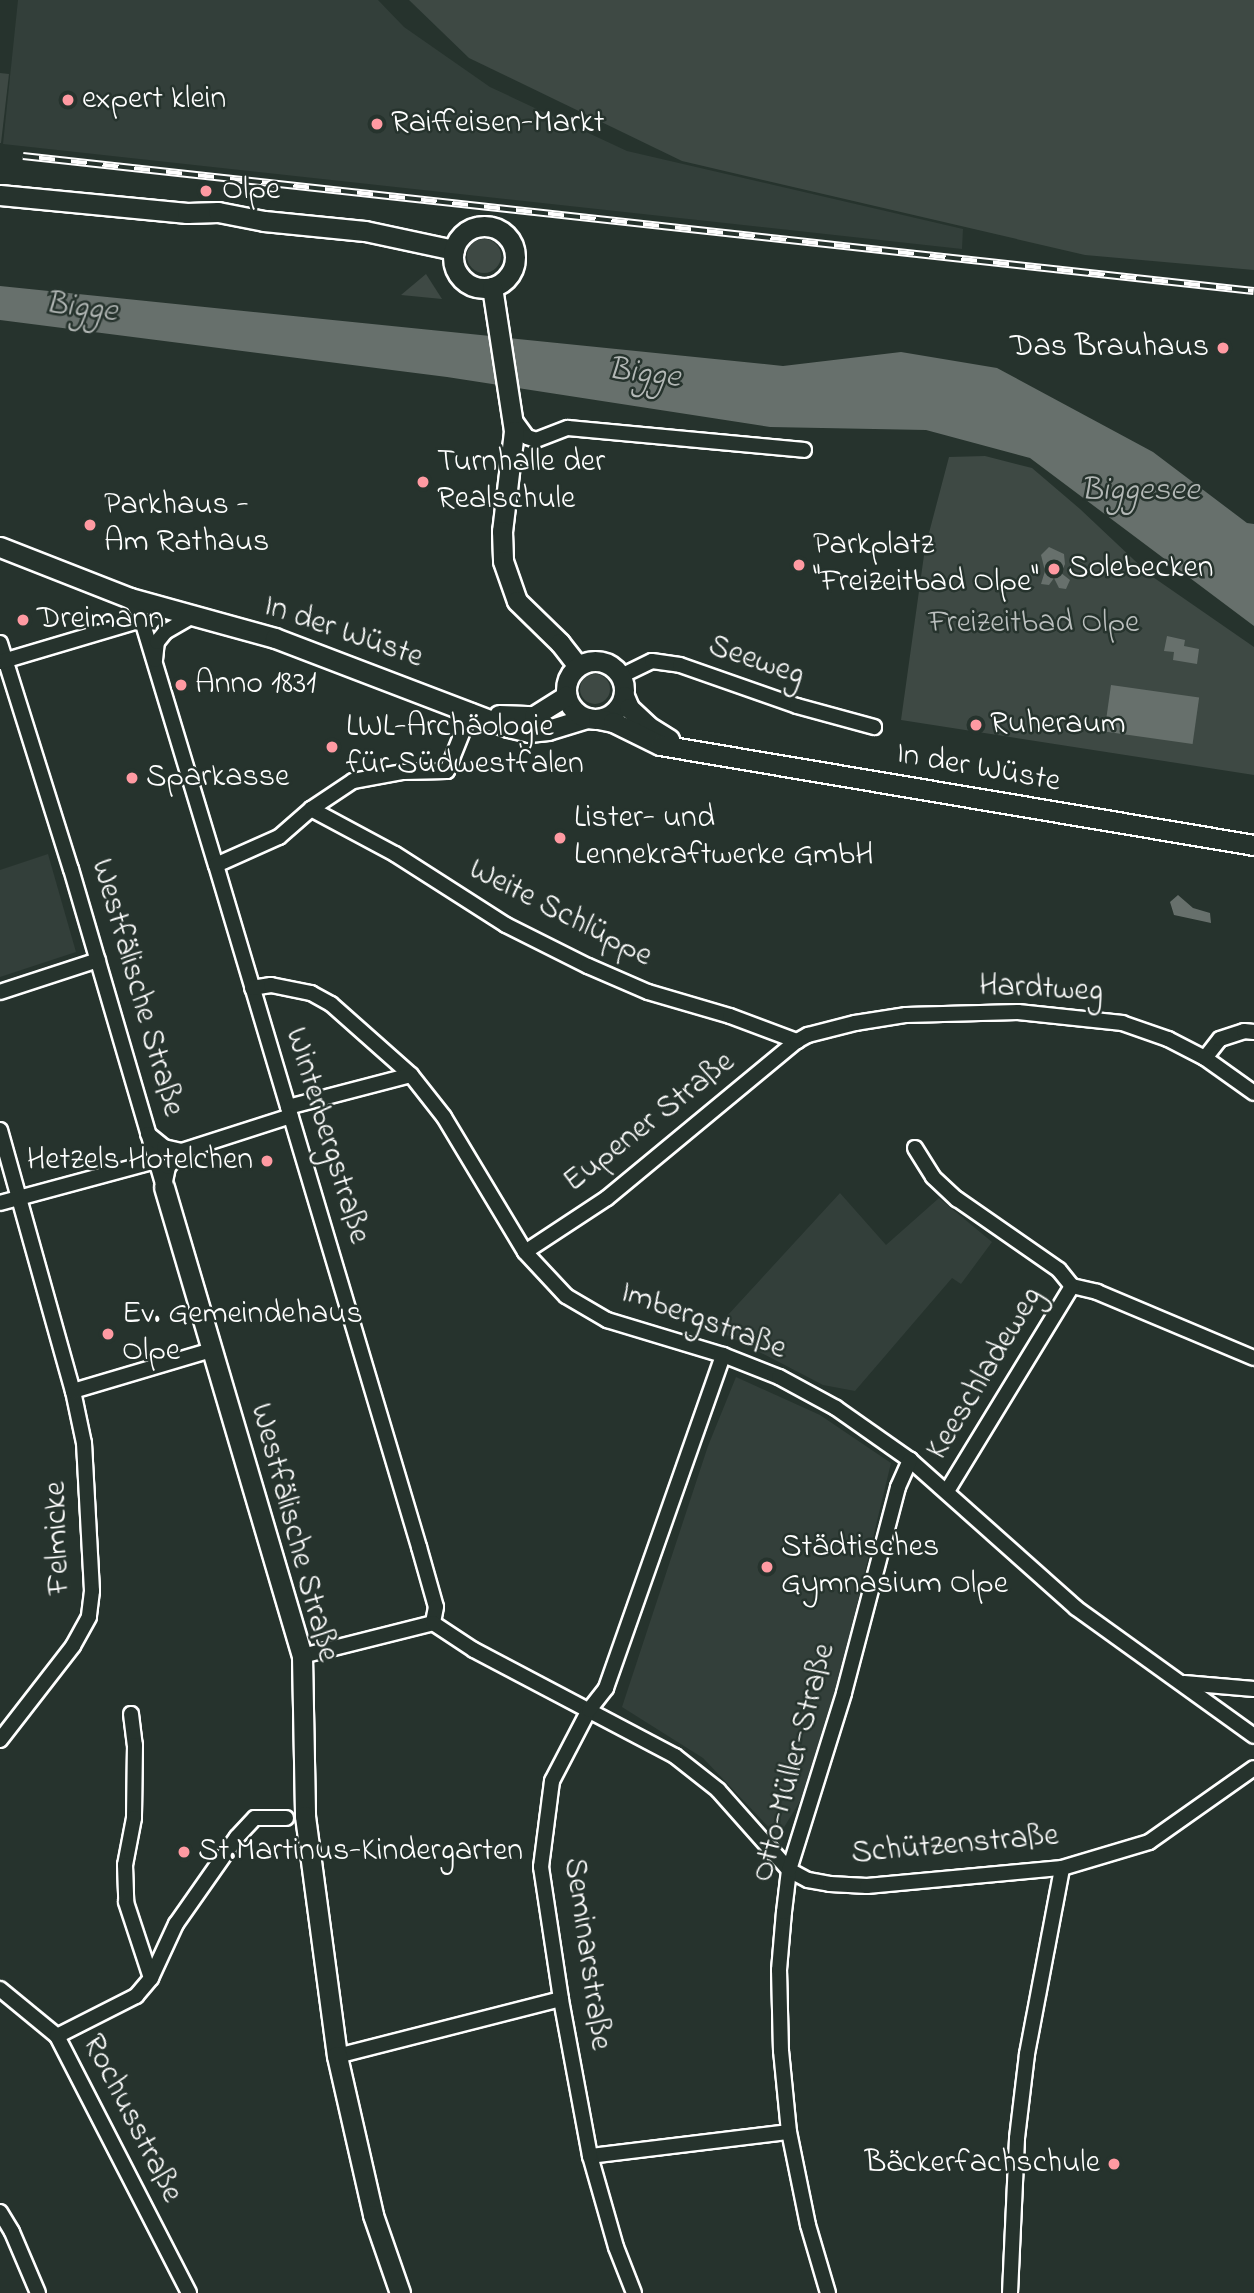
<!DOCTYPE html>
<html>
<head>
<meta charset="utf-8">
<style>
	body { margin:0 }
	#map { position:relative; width:1254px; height:2293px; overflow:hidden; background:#26332d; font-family:"Indie Flower",sans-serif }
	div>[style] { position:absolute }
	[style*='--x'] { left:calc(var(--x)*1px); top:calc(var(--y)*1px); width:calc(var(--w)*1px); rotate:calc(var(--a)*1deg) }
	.built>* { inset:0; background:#333f3a }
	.green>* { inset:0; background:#3e4944 }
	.round { border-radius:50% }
	.water>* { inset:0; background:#67706c; transform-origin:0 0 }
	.roads { filter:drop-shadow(2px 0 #fff) drop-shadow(-2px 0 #fff) drop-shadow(0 2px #fff) drop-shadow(0 -2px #fff) }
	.street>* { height:14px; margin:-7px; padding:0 7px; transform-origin:7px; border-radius:7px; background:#26332d }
	.secondary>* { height:19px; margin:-9.5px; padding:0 9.5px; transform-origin:9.5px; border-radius:9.5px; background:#26332d }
	.secondary>.ring { margin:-9.5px; padding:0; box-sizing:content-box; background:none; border:19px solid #26332d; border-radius:50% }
	.rail>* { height:8px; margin-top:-4px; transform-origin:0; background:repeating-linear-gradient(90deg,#26332d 0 16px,#fff 0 32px); box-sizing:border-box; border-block:2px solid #fff }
	.dots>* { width:19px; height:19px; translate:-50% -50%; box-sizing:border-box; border:4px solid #26332d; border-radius:50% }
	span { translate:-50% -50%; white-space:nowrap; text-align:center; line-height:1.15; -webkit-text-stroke:5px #26332d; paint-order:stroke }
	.poi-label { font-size:32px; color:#fff }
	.left { translate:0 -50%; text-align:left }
	.right { translate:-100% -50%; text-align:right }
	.park-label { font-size:32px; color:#bbbfbe }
	.street-label { font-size:32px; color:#fff }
	.water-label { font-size:33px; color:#b3b8b6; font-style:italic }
</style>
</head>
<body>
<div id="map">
	<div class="built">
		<div style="clip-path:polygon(18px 0,378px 0,404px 27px,490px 87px,627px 151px,963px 229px,962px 249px,3px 144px)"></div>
		<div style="clip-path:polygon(48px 854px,76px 952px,0 977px,0 870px)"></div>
		<div style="clip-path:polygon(840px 1193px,886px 1245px,939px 1198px,992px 1242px,961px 1284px,952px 1278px,855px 1391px,823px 1385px,715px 1329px)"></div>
		<div style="clip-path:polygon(736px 1377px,820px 1415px,891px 1463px,841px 1671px,802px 1798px,778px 1837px,703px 1758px,622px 1707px,708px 1446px)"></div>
	</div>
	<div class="green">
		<div style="clip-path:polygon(409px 0,1254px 0,1254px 270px,1085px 255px,682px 161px,469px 58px)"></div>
		<div style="clip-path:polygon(0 73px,9px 74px,1px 143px,0 143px)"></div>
		<div class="round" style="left:467px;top:239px;width:34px;height:34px"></div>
		<div style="clip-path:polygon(426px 274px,442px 299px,401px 295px)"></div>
		<div style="clip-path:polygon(985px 456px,1032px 468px,1080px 509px,1150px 575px,1254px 647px,1254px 775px,901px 720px,925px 548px,949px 457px)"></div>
		<div class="round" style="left:580px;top:674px;width:30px;height:30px"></div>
	</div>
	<div class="water">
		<div style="clip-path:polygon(0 286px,783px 366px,901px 352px,997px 368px,1153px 452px,1247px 523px,1254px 524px,1254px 626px,1030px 458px,926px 430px,770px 427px,447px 377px,0 320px)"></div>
		<div style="clip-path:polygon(1049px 547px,1064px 554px,1065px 564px,1061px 573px,1070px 580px,1066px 589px,1059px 588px,1054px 578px,1049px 585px,1041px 584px,1045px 571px,1041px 555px)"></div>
		<div style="clip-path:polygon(1167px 636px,1185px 640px,1184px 646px,1199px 649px,1197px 664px,1173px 660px,1174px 652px,1164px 651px)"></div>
		<div style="left:1111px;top:685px;width:89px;height:47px;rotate:8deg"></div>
		<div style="clip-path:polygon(1178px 895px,1193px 908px,1210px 913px,1211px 923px,1174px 915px,1170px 902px)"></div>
	</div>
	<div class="roads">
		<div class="street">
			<div style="--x:514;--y:419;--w:22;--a:54"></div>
			<div style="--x:527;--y:437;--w:9;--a:18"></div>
			<div style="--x:536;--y:440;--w:34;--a:-21"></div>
			<div style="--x:568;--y:428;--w:237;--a:5.3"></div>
			<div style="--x:130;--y:598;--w:19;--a:58"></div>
			<div style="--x:140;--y:614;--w:262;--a:73.2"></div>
			<div style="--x:216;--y:865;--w:712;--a:73.42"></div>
			<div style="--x:419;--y:1547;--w:62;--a:74.2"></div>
			<div style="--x:436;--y:1607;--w:16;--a:101"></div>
			<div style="--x:0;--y:643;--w:237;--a:72.6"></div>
			<div style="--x:71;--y:869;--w:331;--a:73.7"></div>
			<div style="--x:155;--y:660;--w:18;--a:-84"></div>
			<div style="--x:157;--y:642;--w:13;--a:-51"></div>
			<div style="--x:165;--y:632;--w:32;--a:-30"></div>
			<div style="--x:0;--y:662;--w:138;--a:-16.5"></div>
			<div style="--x:621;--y:676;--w:34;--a:-26"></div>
			<div style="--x:652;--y:661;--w:28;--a:8"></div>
			<div style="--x:680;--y:665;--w:124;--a:19.3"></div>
			<div style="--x:797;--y:706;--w:80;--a:15.3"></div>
			<div style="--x:311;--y:809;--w:95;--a:28.2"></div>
			<div style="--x:395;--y:854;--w:132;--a:32.6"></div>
			<div style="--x:506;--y:925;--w:92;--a:26.6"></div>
			<div style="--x:588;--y:966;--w:65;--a:23.4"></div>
			<div style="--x:648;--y:992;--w:85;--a:16.3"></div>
			<div style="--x:730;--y:1016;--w:72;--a:20.5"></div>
			<div style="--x:216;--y:865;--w:69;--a:-24"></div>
			<div style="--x:279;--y:837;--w:43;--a:-41.2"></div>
			<div style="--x:311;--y:809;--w:50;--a:-33.7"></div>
			<div style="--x:353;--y:781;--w:51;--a:-10.2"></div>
			<div style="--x:403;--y:772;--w:44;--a:-1.3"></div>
			<div style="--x:447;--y:771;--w:65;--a:-68.2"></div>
			<div style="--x:252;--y:988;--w:19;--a:-9"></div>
			<div style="--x:271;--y:985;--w:41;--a:11.3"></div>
			<div style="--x:311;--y:993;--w:23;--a:29"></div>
			<div style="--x:331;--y:1004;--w:107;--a:41.6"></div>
			<div style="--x:411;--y:1075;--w:53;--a:51.8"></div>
			<div style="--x:444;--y:1117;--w:157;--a:59"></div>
			<div style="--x:525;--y:1252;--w:60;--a:47"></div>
			<div style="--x:566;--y:1296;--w:48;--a:30.3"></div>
			<div style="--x:607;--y:1320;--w:121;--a:16.8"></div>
			<div style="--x:723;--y:1355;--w:60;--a:21.4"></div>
			<div style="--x:779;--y:1377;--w:65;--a:28.5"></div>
			<div style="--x:836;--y:1408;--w:90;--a:35.1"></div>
			<div style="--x:910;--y:1460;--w:222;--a:41.7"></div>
			<div style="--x:1076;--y:1608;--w:219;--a:35.7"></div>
			<div style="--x:0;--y:992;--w:103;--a:-18.1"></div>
			<div style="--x:1205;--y:1058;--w:24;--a:-52"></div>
			<div style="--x:1220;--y:1039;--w:25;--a:-18"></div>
			<div style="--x:1244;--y:1031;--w:10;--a:6"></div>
			<div style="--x:288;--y:1107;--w:127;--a:-14.6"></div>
			<div style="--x:0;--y:1130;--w:271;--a:74.4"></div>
			<div style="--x:73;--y:1391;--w:53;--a:78.1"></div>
			<div style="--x:84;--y:1443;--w:148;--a:86.9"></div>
			<div style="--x:92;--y:1591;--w:26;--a:97"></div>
			<div style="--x:89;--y:1617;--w:33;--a:119"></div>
			<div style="--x:73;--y:1646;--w:119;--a:127.8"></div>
			<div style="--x:148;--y:1134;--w:21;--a:39"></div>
			<div style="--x:164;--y:1147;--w:18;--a:13"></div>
			<div style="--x:915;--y:1148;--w:34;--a:58"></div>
			<div style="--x:933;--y:1177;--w:33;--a:43"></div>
			<div style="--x:957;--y:1199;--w:124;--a:34.8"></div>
			<div style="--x:1059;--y:1270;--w:21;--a:51"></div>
			<div style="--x:1072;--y:1286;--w:26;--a:13"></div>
			<div style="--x:1097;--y:1292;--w:170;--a:22.8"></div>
			<div style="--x:164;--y:1186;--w:19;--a:-78"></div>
			<div style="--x:168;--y:1167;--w:21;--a:-49"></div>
			<div style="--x:182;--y:1151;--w:114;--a:-17.8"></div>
			<div style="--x:0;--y:1203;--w:162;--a:-15.1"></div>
			<div style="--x:525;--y:1252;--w:98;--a:-33.4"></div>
			<div style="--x:607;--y:1198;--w:246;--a:-39.6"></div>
			<div style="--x:797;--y:1041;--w:13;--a:-29"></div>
			<div style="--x:808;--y:1035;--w:49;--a:-14.3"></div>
			<div style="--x:855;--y:1023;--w:52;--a:-8.9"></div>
			<div style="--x:906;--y:1015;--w:112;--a:-1.5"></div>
			<div style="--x:1018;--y:1012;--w:105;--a:6"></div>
			<div style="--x:1122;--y:1023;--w:49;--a:19.2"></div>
			<div style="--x:1168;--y:1039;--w:42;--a:27.2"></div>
			<div style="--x:1205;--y:1058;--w:60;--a:35.5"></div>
			<div style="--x:73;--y:1391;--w:144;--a:-16.5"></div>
			<div style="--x:947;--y:1491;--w:240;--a:-58.6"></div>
			<div style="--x:302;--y:1656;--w:135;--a:-14.1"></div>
			<div style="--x:433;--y:1623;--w:49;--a:33.4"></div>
			<div style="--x:474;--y:1650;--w:227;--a:27.8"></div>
			<div style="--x:675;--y:1756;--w:55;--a:38.3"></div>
			<div style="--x:718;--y:1790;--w:107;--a:48.4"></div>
			<div style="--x:789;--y:1870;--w:21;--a:28"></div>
			<div style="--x:808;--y:1880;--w:22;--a:10"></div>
			<div style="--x:830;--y:1884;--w:37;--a:3"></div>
			<div style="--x:867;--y:1886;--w:196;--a:-5.3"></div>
			<div style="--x:1062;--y:1868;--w:91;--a:-16.6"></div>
			<div style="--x:1149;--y:1842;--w:128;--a:-35.2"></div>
			<div style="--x:1184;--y:1683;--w:70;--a:4.9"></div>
			<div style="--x:131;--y:1714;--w:31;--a:83"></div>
			<div style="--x:135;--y:1745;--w:73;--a:90.8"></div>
			<div style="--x:134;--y:1818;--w:48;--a:100.8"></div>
			<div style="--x:125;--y:1865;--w:37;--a:88"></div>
			<div style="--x:126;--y:1902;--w:80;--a:71.8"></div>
			<div style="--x:0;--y:1989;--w:74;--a:39.5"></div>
			<div style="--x:57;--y:2036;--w:289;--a:62.8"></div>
			<div style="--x:57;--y:2036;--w:89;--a:-26.9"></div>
			<div style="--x:136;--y:1996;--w:23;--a:-50"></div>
			<div style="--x:151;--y:1978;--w:60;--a:-65.2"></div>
			<div style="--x:176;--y:1924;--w:106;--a:-55"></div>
			<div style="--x:237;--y:1837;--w:26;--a:-47"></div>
			<div style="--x:255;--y:1818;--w:31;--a:0"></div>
			<div style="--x:337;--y:2056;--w:231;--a:-14.3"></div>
			<div style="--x:590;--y:2156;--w:200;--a:-6.9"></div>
			<div style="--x:0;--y:2212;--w:23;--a:59"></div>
			<div style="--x:12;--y:2232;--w:66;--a:66.9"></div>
			<div style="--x:634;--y:2293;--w:49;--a:-111.4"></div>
			<div style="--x:616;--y:2247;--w:95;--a:-105.9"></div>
			<div style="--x:590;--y:2156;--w:160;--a:-100.5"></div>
			<div style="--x:561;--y:1999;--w:134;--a:-98.6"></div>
			<div style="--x:541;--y:1867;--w:87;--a:-82.7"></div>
			<div style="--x:552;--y:1781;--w:80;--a:-62.5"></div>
			<div style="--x:589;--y:1710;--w:28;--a:-52"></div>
			<div style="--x:606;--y:1688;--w:353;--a:-70.6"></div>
			<div style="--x:828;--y:2293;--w:71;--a:-106.4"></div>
			<div style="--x:808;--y:2225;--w:95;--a:-101.5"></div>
			<div style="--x:789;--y:2132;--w:81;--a:-95.6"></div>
			<div style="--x:781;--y:2051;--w:81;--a:-91.4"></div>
			<div style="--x:779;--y:1970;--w:58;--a:-85.1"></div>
			<div style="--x:784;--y:1912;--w:42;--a:-83.2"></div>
			<div style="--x:789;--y:1870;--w:185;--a:-72.7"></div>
			<div style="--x:844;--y:1693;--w:213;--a:-75.3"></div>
			<div style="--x:898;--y:1487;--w:30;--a:-66"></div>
			<div style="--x:1010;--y:2293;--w:155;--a:-87.4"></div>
			<div style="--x:1017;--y:2138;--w:85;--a:-83.2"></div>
			<div style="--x:1027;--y:2054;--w:189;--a:-79.3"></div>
		</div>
		<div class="secondary">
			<div style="--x:0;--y:195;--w:188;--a:5.5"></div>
			<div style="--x:187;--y:213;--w:31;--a:-2"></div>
			<div style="--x:218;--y:212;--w:47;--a:11.1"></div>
			<div style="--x:264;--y:221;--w:101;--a:5.7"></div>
			<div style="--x:365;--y:231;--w:91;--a:12.1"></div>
			<div class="ring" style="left:453px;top:226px;width:43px;height:43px"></div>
			<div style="--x:492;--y:287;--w:146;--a:81.3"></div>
			<div style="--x:514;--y:431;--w:101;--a:96.8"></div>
			<div style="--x:502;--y:531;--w:30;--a:88"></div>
			<div style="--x:503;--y:561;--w:42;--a:70.7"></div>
			<div style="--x:517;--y:601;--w:60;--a:44.3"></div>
			<div style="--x:560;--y:643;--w:29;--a:52"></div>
			<div style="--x:0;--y:547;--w:140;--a:21.4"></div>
			<div style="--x:130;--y:598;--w:150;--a:15.4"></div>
			<div style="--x:275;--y:638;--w:249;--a:20.9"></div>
			<div style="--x:508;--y:727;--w:22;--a:13"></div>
			<div style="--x:529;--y:732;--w:19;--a:-6"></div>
			<div style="--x:548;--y:730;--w:41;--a:-17.1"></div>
			<div class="ring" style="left:566px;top:661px;width:39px;height:39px"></div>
			<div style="--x:624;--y:696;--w:13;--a:67"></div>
			<div style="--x:629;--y:708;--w:26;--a:43"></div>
			<div style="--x:648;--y:726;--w:25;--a:32"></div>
			<div style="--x:499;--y:715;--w:35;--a:2"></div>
			<div style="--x:534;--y:716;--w:38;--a:-32"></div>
			<div style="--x:598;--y:719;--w:15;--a:11"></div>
			<div style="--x:613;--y:722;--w:52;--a:26.1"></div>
			<div style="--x:660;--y:745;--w:602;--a:9.56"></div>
			<div style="--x:164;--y:1187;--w:489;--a:73.6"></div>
			<div style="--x:302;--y:1656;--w:160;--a:88.9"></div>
			<div style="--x:305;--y:1816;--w:242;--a:82.4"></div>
			<div style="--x:337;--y:2056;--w:163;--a:77.2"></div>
			<div style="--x:373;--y:2215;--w:83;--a:70.9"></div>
		</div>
	</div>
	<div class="rail">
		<div style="--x:23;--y:156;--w:1238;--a:6.26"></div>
	</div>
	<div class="dots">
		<div style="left:68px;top:100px;background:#ff9aa2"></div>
		<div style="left:377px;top:124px;background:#ff9aa2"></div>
		<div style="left:206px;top:191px;background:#ff9aa2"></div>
		<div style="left:1223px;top:348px;background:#ff9aa2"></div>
		<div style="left:423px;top:482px;background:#ff9aa2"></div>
		<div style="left:90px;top:525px;background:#ff9aa2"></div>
		<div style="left:799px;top:565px;background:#ff9aa2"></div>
		<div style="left:1054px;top:569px;background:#ff9aa2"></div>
		<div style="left:23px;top:620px;background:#ff9aa2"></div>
		<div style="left:181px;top:685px;background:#ff9aa2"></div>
		<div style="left:976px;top:725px;background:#ff9aa2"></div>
		<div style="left:332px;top:747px;background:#ff9aa2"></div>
		<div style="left:132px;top:778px;background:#ff9aa2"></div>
		<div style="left:560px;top:838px;background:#ff9aa2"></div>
		<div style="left:267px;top:1161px;background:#ff9aa2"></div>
		<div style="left:108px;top:1334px;background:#ff9aa2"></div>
		<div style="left:767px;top:1567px;background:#ff9aa2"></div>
		<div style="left:184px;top:1852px;background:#ff9aa2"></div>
		<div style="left:1114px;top:2164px;background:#ff9aa2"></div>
	</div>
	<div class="poi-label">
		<span class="left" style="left:82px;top:100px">expert klein</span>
		<span class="left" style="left:391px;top:124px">Raiffeisen-Markt</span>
		<span class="left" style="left:222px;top:191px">Olpe</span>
		<span class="right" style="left:1209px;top:348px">Das Brauhaus</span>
		<span class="left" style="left:437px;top:482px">Turnhalle der<br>Realschule</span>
		<span class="left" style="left:104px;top:525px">Parkhaus -<br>Am Rathaus</span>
		<span class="left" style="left:813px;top:565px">Parkplatz<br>"Freizeitbad Olpe"</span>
		<span class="left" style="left:1068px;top:569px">Solebecken</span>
		<span class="left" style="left:37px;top:620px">Dreimann</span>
		<span class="left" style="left:195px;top:685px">Anno 1831</span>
		<span class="left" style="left:990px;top:725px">Ruheraum</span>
		<span class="left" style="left:346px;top:747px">LWL-Archäologie<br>für Südwestfalen</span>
		<span class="left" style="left:146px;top:778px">Sparkasse</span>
		<span class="left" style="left:574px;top:838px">Lister- und<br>Lennekraftwerke GmbH</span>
		<span class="right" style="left:253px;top:1161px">Hetzels Hotelchen</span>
		<span class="left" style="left:122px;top:1334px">Ev. Gemeindehaus<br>Olpe</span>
		<span class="left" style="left:781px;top:1567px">Städtisches<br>Gymnasium Olpe</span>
		<span class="left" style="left:198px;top:1852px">St.Martinus-Kindergarten</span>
		<span class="right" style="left:1100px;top:2164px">Bäckerfachschule</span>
	</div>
	<div class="park-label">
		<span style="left:1034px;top:624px">Freizeitbad Olpe</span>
	</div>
	<div class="street-label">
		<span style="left:343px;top:633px;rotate:19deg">In der Wüste</span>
		<span style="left:756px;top:662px;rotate:19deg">Seeweg</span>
		<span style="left:978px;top:769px;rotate:10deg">In der Wüste</span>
		<span style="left:560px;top:914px;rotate:27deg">Weite Schlüppe</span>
		<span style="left:136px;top:988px;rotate:74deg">Westfälische Straße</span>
		<span style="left:1041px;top:990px;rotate:3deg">Hardtweg</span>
		<span style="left:650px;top:1123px;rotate:-38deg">Eupener Straße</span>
		<span style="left:326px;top:1136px;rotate:73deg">Winterbergstraße</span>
		<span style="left:703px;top:1322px;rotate:20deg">Imbergstraße</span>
		<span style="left:986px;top:1374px;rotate:-59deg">Keeschladeweg</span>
		<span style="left:293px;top:1533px;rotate:75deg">Westfälische Straße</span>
		<span style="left:59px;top:1538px;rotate:-92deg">Felmicke</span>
		<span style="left:795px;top:1763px;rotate:-75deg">Otto-Müller-Straße</span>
		<span style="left:955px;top:1846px;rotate:-5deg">Schützenstraße</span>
		<span style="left:586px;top:1954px;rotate:82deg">Seminarstraße</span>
		<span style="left:131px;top:2119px;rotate:63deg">Rochusstraße</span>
	</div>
	<div class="water-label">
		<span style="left:81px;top:309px;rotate:7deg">Bigge</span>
		<span style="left:644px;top:375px;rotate:7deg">Bigge</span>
		<span style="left:1140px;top:492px">Biggesee</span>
	</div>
</div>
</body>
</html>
